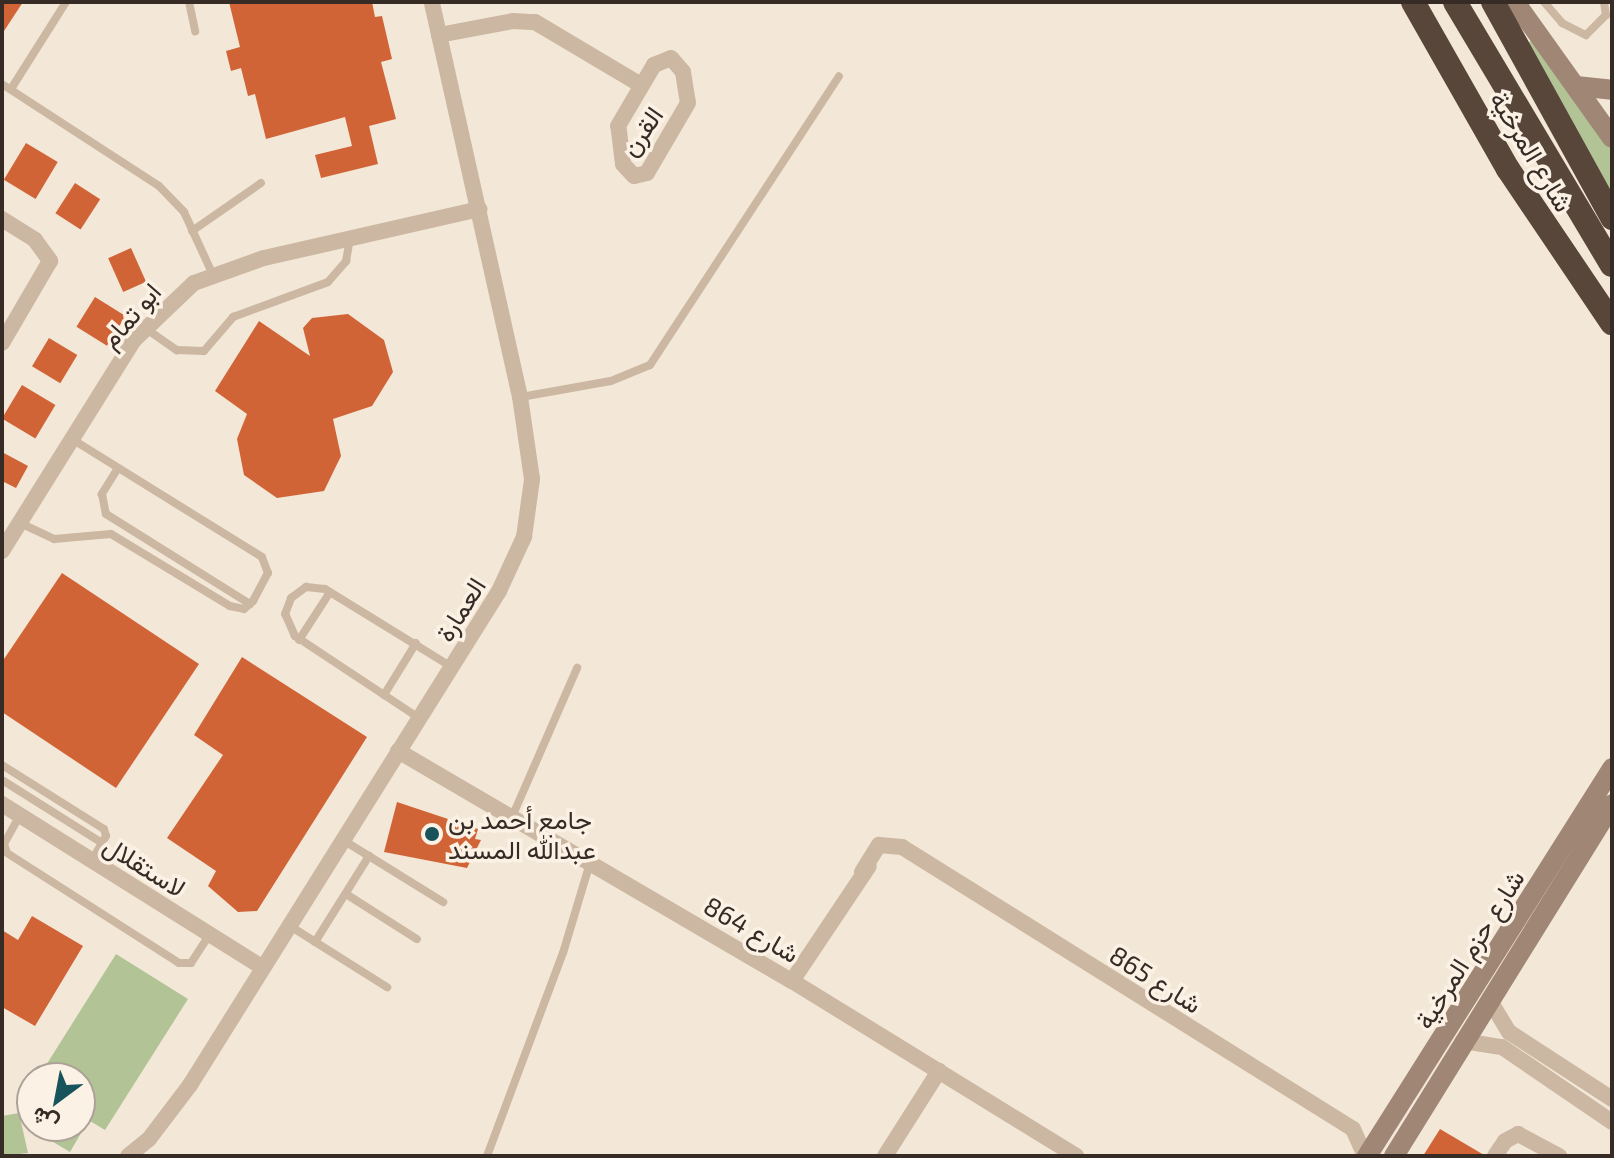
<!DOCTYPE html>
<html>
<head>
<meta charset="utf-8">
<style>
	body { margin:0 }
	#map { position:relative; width:1614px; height:1158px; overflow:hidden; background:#f3e7d7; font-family:"Exo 2",Vazirmatn,sans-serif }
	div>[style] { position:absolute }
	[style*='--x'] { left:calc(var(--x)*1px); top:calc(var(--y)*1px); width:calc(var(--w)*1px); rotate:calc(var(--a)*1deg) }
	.green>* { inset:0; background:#b2c396 }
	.building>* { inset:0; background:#d16437; transform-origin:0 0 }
	.lane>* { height:8px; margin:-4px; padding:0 4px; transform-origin:4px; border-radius:4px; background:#ccb8a2 }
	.street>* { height:16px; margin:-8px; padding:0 8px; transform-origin:8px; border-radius:8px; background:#ccb8a2 }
	.secondary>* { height:20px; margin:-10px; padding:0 10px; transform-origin:10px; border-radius:10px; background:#a08674 }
	.highway>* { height:24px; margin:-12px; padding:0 12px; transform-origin:12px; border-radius:12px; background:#58463b }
	.dots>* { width:22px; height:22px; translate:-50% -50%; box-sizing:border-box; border:4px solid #fbf1e4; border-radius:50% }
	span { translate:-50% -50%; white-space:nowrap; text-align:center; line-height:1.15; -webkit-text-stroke:7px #fbf1e4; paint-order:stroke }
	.street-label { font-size:26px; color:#362b25 }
	.poi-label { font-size:26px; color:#362b25 }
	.left { translate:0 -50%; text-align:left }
	.frame { position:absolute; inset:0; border:4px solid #362b25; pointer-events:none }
	.north { position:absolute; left:16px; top:1062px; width:80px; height:80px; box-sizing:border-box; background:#fbf1e4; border:2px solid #aca298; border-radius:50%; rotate:212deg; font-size:22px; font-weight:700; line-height:32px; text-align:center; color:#362b25 }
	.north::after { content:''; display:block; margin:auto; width:28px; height:36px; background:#17535b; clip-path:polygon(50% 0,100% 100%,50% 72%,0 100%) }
</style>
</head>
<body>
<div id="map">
	<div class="green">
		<div style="clip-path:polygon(1533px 39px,1612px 148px,1612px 205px,1527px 44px)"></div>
		<div style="clip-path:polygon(116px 954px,188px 999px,105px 1130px,80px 1115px,80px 1078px,38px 1078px)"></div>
		<div style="clip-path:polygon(19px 1113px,28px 1153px,2px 1156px,2px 1116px)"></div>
		<div style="clip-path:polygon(32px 1120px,32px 1126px,84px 1128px,70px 1152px,28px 1127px)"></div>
	</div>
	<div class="building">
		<div style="clip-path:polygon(2px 2px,23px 2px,2px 34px)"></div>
		<div style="clip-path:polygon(229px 2px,372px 2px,375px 17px,382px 16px,392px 59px,381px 62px,396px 119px,369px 126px,378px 164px,321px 178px,315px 155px,352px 146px,345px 117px,266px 139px,255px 94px,248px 96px,241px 68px,231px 71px,226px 51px,240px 47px)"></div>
		<div style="left:26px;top:143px;width:37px;height:43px;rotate:31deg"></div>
		<div style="left:75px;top:183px;width:30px;height:36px;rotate:33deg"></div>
		<div style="left:131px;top:248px;width:37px;height:25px;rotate:66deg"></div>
		<div style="left:95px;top:297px;width:36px;height:35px;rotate:32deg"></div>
		<div style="clip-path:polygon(348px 314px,384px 340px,393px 372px,372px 406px,333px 419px,341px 456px,324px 491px,277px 498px,244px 475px,237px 439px,247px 414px,215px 391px,259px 321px,310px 356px,303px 328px,312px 318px)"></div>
		<div style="left:49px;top:338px;width:33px;height:33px;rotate:31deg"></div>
		<div style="left:22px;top:385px;width:39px;height:39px;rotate:31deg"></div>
		<div style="clip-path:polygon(2px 452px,28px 466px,16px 488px,2px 481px)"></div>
		<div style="clip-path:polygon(62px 573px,199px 664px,116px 788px,2px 712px,2px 662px)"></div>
		<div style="clip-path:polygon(242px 657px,367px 737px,257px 911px,238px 912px,208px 886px,216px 871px,167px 838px,223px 755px,194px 735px)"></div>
		<div style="clip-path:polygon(397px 802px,478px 829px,475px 839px,481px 840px,467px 868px,384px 852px)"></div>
		<div style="clip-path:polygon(32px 916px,83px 946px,35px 1026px,2px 1007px,2px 930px,18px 940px)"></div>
		<div style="clip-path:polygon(1440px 1129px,1484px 1155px,1484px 1156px,1423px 1156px)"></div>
	</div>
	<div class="lane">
		<div style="--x:189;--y:2;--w:30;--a:78"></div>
		<div style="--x:1544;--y:2;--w:28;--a:49"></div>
		<div style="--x:1562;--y:23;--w:27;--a:27"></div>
		<div style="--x:1586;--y:35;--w:28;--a:-45"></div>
		<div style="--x:1606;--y:15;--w:13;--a:-99"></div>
		<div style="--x:2;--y:84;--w:187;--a:33"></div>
		<div style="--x:159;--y:186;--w:36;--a:46"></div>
		<div style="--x:184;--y:212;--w:69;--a:65.3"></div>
		<div style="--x:11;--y:89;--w:103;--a:-57.7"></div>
		<div style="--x:192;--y:231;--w:84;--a:-34.8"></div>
		<div style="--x:145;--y:328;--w:39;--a:35"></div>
		<div style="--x:177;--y:350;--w:27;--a:2"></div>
		<div style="--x:204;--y:351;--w:45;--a:-49.5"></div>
		<div style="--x:233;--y:317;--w:101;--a:-20.2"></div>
		<div style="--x:328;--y:282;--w:28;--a:-49"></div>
		<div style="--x:346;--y:261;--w:23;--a:-80"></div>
		<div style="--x:521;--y:397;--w:91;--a:-10.1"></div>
		<div style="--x:611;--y:381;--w:42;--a:-22.3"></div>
		<div style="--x:650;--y:365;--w:345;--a:-56.8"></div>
		<div style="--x:118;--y:468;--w:31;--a:122"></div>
		<div style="--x:102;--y:494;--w:20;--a:79"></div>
		<div style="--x:106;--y:514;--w:170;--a:32"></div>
		<div style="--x:20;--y:523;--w:38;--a:25"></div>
		<div style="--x:54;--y:539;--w:57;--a:-5"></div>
		<div style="--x:111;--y:534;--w:139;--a:31.2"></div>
		<div style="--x:230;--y:606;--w:14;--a:12"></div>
		<div style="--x:244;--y:609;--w:12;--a:-42"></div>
		<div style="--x:253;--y:601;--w:32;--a:-62"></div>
		<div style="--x:268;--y:573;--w:17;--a:-111"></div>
		<div style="--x:262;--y:557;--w:224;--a:-148.2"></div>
		<div style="--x:299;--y:640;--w:57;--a:-57.1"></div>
		<div style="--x:384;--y:695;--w:61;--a:-58.4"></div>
		<div style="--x:419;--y:718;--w:149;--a:-146.5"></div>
		<div style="--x:295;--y:636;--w:24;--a:-114"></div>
		<div style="--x:285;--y:614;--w:17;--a:-69"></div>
		<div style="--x:291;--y:598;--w:19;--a:-36"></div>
		<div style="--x:306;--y:587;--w:19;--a:6"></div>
		<div style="--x:325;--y:589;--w:149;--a:31.6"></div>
		<div style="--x:2;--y:765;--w:120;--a:32.1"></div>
		<div style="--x:104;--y:829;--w:7;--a:74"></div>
		<div style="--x:106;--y:836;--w:28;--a:120"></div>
		<div style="--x:2;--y:780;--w:118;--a:32.2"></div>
		<div style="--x:20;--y:815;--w:33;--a:119"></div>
		<div style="--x:4;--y:844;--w:9;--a:72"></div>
		<div style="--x:7;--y:853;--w:204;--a:32.6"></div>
		<div style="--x:179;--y:963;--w:12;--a:0"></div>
		<div style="--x:191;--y:963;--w:33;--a:-57"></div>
		<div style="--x:512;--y:817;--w:163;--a:-66.4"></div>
		<div style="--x:343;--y:840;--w:118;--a:31.8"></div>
		<div style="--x:346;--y:894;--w:84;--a:32.4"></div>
		<div style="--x:290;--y:926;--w:115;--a:32.2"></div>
		<div style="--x:315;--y:942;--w:102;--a:-57.9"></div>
		<div style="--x:487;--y:1156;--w:217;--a:-69.5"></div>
		<div style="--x:563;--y:953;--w:94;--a:-73.3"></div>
	</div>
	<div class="street">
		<div style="--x:439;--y:35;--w:75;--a:-10.7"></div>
		<div style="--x:513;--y:21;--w:22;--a:3"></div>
		<div style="--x:535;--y:22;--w:123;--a:30.7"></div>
		<div style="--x:671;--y:58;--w:18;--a:49"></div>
		<div style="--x:683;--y:72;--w:31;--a:81"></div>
		<div style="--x:688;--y:103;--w:81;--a:120.4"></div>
		<div style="--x:647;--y:173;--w:13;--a:167"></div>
		<div style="--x:634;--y:176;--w:16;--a:-133"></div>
		<div style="--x:623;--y:164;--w:38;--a:-97"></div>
		<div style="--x:618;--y:126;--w:71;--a:-59.5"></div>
		<div style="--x:654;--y:65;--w:18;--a:-22"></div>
		<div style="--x:2;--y:219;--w:39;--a:32"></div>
		<div style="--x:35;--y:240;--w:26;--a:54"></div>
		<div style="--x:50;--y:261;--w:95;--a:120.3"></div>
		<div style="--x:2;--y:551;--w:248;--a:-58"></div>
		<div style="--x:133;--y:341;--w:84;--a:-43.6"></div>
		<div style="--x:194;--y:283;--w:74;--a:-19.7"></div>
		<div style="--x:264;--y:258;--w:221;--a:-12.8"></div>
		<div style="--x:398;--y:751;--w:456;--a:30.3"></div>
		<div style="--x:792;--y:981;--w:334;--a:31.6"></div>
		<div style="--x:2;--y:804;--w:308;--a:32.1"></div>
		<div style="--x:862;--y:872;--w:32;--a:-58"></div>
		<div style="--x:879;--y:845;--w:23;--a:5"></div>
		<div style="--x:902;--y:847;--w:532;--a:32.02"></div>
		<div style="--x:1353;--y:1129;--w:30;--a:66"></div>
		<div style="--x:792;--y:981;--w:138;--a:-56.2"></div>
		<div style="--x:1489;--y:999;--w:39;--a:59"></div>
		<div style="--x:1509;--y:1032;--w:123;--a:33"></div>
		<div style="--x:1463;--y:1041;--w:39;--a:9"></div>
		<div style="--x:1502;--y:1047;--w:133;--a:34.3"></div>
		<div style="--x:128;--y:1156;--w:27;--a:-39"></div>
		<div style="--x:149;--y:1139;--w:68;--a:-52.8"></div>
		<div style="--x:190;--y:1085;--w:583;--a:-57.97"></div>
		<div style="--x:499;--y:591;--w:60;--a:-65.2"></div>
		<div style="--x:524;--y:537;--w:59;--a:-82.1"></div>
		<div style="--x:532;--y:479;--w:83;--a:-98.3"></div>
		<div style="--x:520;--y:397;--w:405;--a:-102.6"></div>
		<div style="--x:885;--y:1156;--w:101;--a:-57.6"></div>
		<div style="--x:1495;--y:1156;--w:18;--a:-56"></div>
		<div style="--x:1505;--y:1141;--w:15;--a:-28"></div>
		<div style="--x:1518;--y:1134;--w:47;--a:28.2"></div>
	</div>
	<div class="secondary">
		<div style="--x:1515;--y:2;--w:167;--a:54.5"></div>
		<div style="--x:1576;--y:86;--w:36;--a:6"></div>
		<div style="--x:1367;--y:1156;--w:459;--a:-57.7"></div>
		<div style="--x:1394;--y:1156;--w:414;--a:-58.2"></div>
	</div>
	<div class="highway">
		<div style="--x:1413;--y:2;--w:192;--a:60.4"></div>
		<div style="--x:1508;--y:169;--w:186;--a:56"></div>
		<div style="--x:1455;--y:2;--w:306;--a:59.2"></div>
		<div style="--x:1493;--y:2;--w:247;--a:61.1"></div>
	</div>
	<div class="dots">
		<div style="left:432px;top:834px;background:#17535b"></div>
	</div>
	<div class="street-label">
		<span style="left:641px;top:131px;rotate:-55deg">القرن</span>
		<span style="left:1532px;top:151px;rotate:59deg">شارع المرخية</span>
		<span style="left:130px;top:315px;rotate:-49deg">ابو تمام</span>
		<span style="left:460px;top:609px;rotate:-58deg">العمارة</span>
		<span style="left:145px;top:866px;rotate:32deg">لاستقلال</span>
		<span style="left:752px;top:929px;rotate:30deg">شارع 864</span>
		<span style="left:1469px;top:949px;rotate:-58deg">شارع حزم المرخية</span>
		<span style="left:1156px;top:979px;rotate:32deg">شارع 865</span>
	</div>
	<div class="poi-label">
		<span class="left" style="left:448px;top:834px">جامع أحمد بن<br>عبدالله المسند</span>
	</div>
	<div class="frame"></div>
	<div class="north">ش</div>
</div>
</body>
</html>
